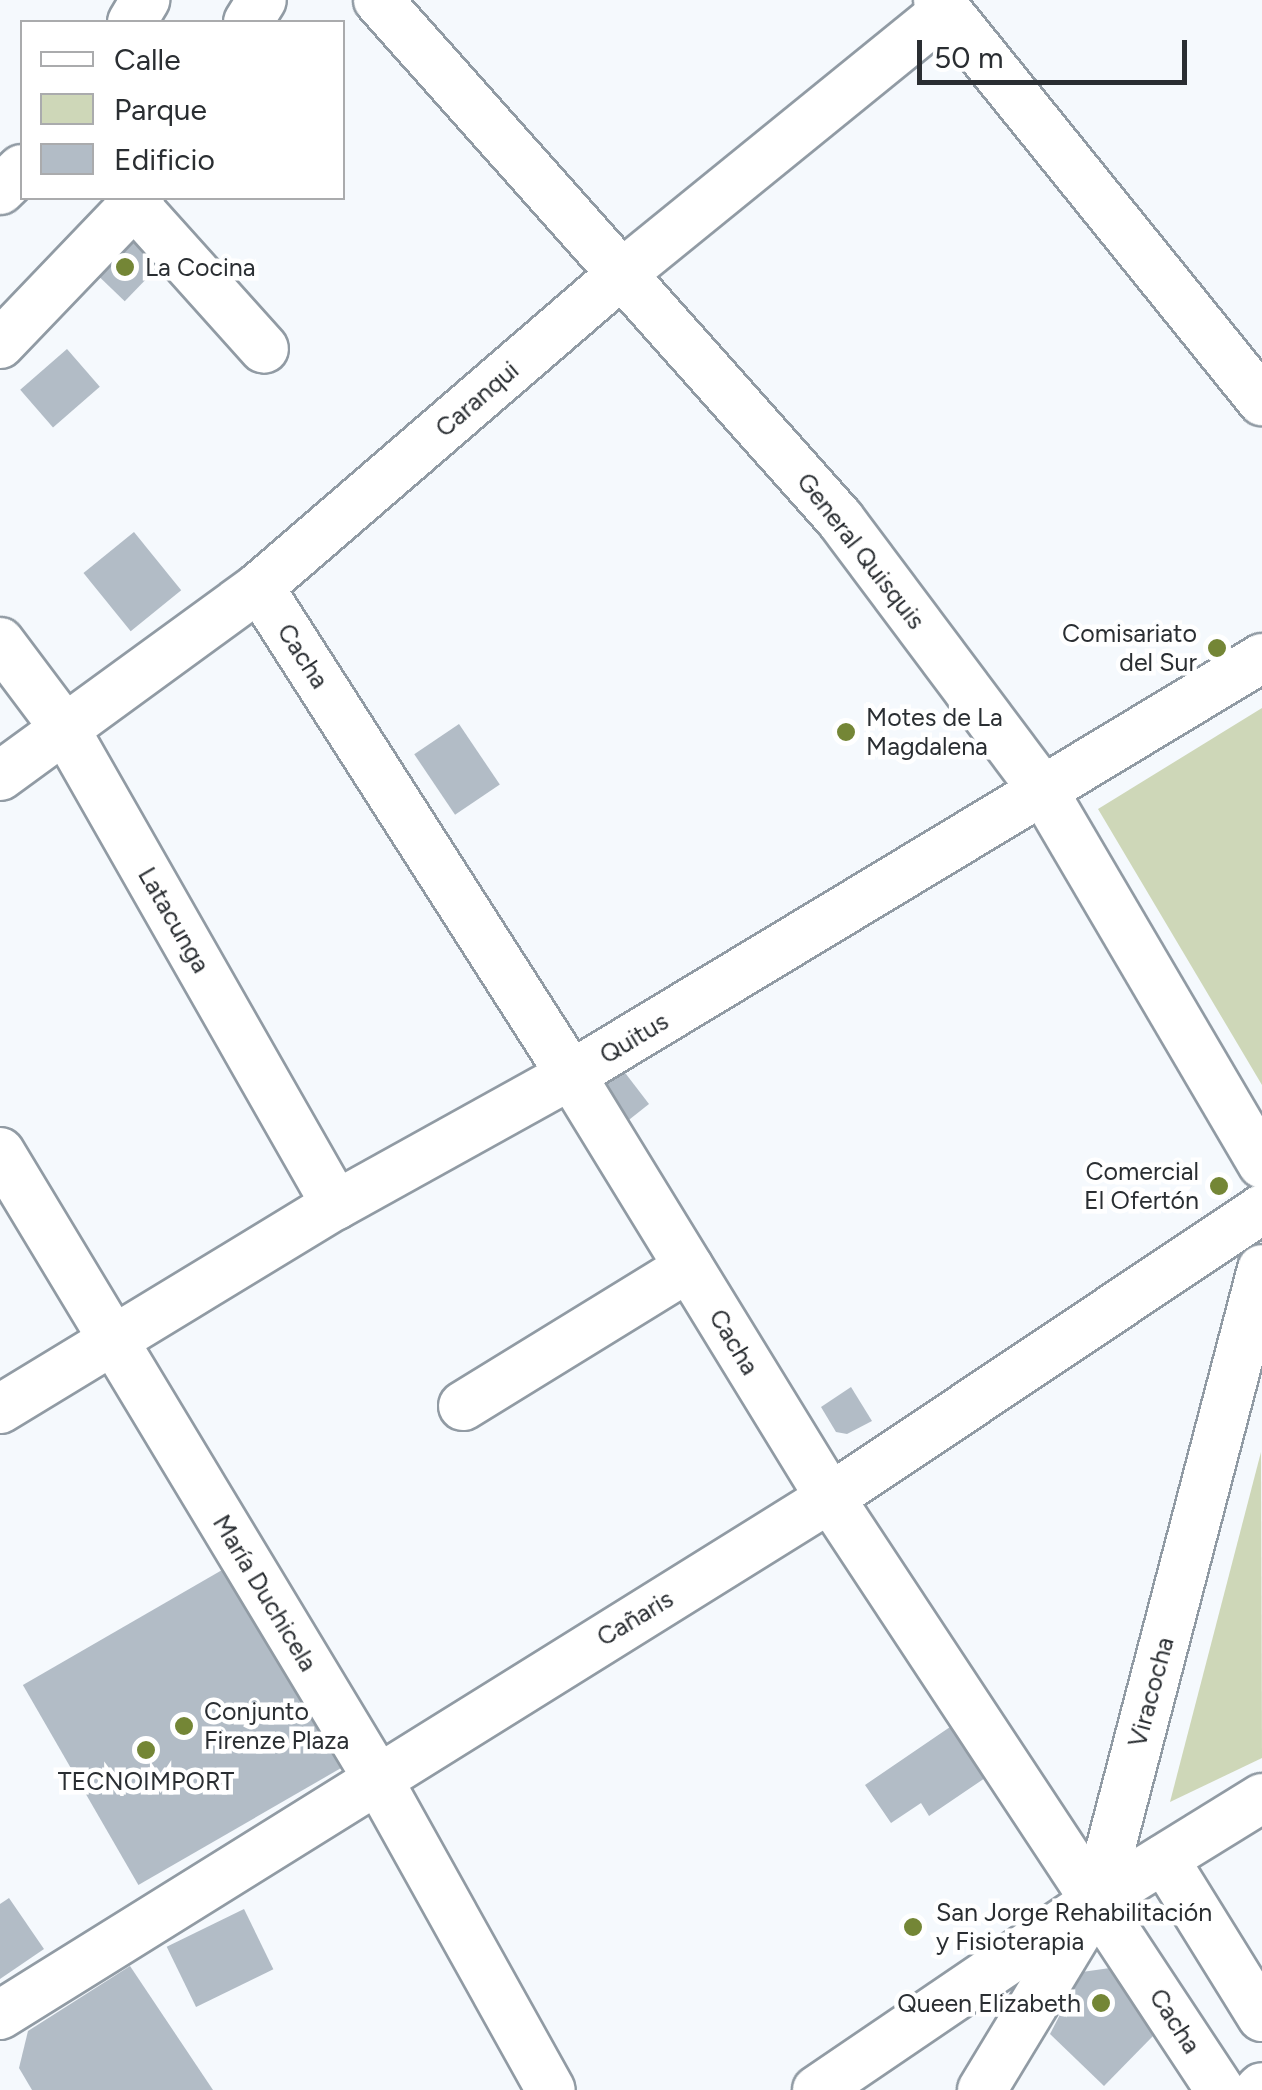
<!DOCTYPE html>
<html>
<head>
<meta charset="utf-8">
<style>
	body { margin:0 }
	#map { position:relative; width:1262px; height:2090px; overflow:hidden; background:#f5f9fd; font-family:Figtree,sans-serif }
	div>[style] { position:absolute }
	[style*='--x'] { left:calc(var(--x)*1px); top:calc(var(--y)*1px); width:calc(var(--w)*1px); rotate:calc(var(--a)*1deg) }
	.green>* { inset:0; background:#ced7b8 }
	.building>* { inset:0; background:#b2bcc6; transform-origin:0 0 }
	.roads { filter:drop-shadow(2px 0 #919ba4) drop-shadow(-2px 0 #919ba4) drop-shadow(0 2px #919ba4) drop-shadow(0 -2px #919ba4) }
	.minor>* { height:48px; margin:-24px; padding:0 24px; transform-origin:24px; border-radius:24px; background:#fff }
	.dots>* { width:28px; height:28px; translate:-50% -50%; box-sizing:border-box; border:5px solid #fff; border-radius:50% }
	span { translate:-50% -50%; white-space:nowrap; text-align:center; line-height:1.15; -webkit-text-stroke:9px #fff; paint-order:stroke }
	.poi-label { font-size:25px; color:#2a2e32 }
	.left { translate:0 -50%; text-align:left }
	.right { translate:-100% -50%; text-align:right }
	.street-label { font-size:25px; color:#2a2e32 }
	.legend { position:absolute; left:20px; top:20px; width:325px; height:180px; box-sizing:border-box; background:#fff; border:2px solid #aaabad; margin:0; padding:12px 18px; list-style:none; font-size:30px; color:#2a2e32 }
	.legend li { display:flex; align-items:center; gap:20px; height:50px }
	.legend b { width:50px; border:2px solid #aaabad }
	.scale { position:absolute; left:917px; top:40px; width:270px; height:45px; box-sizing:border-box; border:5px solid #2a2e32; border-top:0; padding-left:12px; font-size:30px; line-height:35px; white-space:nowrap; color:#2a2e32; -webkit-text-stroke:8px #fff; paint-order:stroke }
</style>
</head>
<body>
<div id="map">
	<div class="green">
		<div style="clip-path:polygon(1262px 708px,1262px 1085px,1098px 809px)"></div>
		<div style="clip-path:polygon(1261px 1452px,1262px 1758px,1170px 1802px,1216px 1625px)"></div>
	</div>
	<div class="building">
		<div style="left:144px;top:231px;width:35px;height:64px;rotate:44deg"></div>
		<div style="left:67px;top:349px;width:50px;height:62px;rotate:49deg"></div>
		<div style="left:134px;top:532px;width:75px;height:65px;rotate:51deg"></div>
		<div style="left:459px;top:724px;width:73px;height:54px;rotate:56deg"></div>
		<div style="clip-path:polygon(616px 1061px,649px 1104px,625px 1123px,601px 1092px,603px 1071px)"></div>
		<div style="clip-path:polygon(851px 1387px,872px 1421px,847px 1434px,836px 1432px,821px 1407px)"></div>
		<div style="left:229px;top:1566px;width:231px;height:238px;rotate:60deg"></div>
		<div style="clip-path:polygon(950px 1727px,985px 1778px,929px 1816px,921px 1803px,891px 1823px,865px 1785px)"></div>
		<div style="clip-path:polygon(9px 1898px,44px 1949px,0 1979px,0 1904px)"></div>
		<div style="left:244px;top:1909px;width:67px;height:86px;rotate:64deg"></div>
		<div style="clip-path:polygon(130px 1966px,213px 2090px,32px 2090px,19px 2068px,28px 2031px)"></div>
		<div style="clip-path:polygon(1117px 1967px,1153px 2036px,1104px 2086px,1050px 2034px,1082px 1972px)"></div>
	</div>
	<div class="roads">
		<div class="minor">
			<div style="--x:378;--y:0;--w:695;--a:48.33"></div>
			<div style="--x:840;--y:519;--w:341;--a:53.2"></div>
			<div style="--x:1044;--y:792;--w:431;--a:59.6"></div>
			<div style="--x:938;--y:0;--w:516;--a:51.06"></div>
			<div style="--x:132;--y:22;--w:26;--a:-59"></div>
			<div style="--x:248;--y:22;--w:26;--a:-58"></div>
			<div style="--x:0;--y:190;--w:30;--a:-44"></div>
			<div style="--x:135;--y:205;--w:193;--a:48.1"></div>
			<div style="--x:0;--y:344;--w:202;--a:-46.2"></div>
			<div style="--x:259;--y:587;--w:579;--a:57.41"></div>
			<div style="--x:571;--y:1075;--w:496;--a:58.5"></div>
			<div style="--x:830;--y:1498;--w:709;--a:56.62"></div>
			<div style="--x:0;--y:642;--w:109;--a:53.2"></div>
			<div style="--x:65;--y:729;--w:548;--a:60.35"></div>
			<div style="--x:0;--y:776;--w:321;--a:-36.1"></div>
			<div style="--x:259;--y:587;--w:481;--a:-40.8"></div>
			<div style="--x:623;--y:273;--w:415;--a:-39.1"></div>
			<div style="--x:0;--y:1152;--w:729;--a:58.93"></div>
			<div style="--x:376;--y:1776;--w:359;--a:60.9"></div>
			<div style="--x:463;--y:1406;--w:265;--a:-31.6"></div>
			<div style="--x:0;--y:1409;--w:393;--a:-31.3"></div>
			<div style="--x:336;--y:1205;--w:269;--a:-29"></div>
			<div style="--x:571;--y:1075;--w:807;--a:-31.11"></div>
			<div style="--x:1164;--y:1859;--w:186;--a:58.2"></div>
			<div style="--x:0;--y:2015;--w:978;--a:-31.92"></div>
			<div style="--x:830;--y:1498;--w:520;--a:-33.78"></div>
			<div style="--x:817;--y:2090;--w:338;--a:-34.2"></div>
			<div style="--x:1097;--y:1900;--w:194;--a:-31.7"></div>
			<div style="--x:982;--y:2090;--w:222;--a:-58.8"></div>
			<div style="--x:1097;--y:1900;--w:652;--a:-75.35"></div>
			<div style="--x:1259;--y:2090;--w:4;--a:-45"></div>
		</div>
	</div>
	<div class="dots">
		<div style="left:125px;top:267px;background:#748636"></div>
		<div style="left:1217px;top:648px;background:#748636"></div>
		<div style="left:846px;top:732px;background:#748636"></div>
		<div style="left:1219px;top:1186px;background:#748636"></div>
		<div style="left:184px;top:1726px;background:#748636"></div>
		<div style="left:146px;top:1750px;background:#748636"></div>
		<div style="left:913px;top:1927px;background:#748636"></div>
		<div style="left:1101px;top:2003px;background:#748636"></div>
	</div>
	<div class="poi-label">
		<span class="left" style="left:145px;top:267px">La Cocina</span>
		<span class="right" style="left:1197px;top:648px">Comisariato<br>del Sur</span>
		<span class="left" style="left:866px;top:732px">Motes de La<br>Magdalena</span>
		<span class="right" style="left:1199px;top:1186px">Comercial<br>El Ofertón</span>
		<span class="left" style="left:204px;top:1726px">Conjunto<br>Firenze Plaza</span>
		<span style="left:146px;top:1781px">TECNOIMPORT</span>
		<span class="left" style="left:936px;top:1927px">San Jorge Rehabilitación<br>y Fisioterapia</span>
		<span class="right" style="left:1081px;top:2003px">Queen Elizabeth</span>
	</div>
	<div class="street-label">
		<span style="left:477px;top:399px;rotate:-41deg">Caranqui</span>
		<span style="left:861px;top:551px;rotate:52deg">General Quisquis</span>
		<span style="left:303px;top:656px;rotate:57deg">Cacha</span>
		<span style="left:174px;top:920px;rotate:60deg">Latacunga</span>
		<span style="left:634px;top:1038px;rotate:-31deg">Quitus</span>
		<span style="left:734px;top:1342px;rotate:59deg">Cacha</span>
		<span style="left:265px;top:1593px;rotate:59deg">María Duchicela</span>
		<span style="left:635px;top:1618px;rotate:-31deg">Cañaris</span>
		<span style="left:1151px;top:1692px;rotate:-75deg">Viracocha</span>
		<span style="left:1175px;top:2021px;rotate:57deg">Cacha</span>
	</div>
	<ul class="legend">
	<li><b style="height:12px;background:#fff"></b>Calle</li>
	<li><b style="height:28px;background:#ced7b8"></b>Parque</li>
	<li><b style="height:28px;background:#b2bcc6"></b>Edificio</li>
	</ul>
	<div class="scale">50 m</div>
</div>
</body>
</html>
